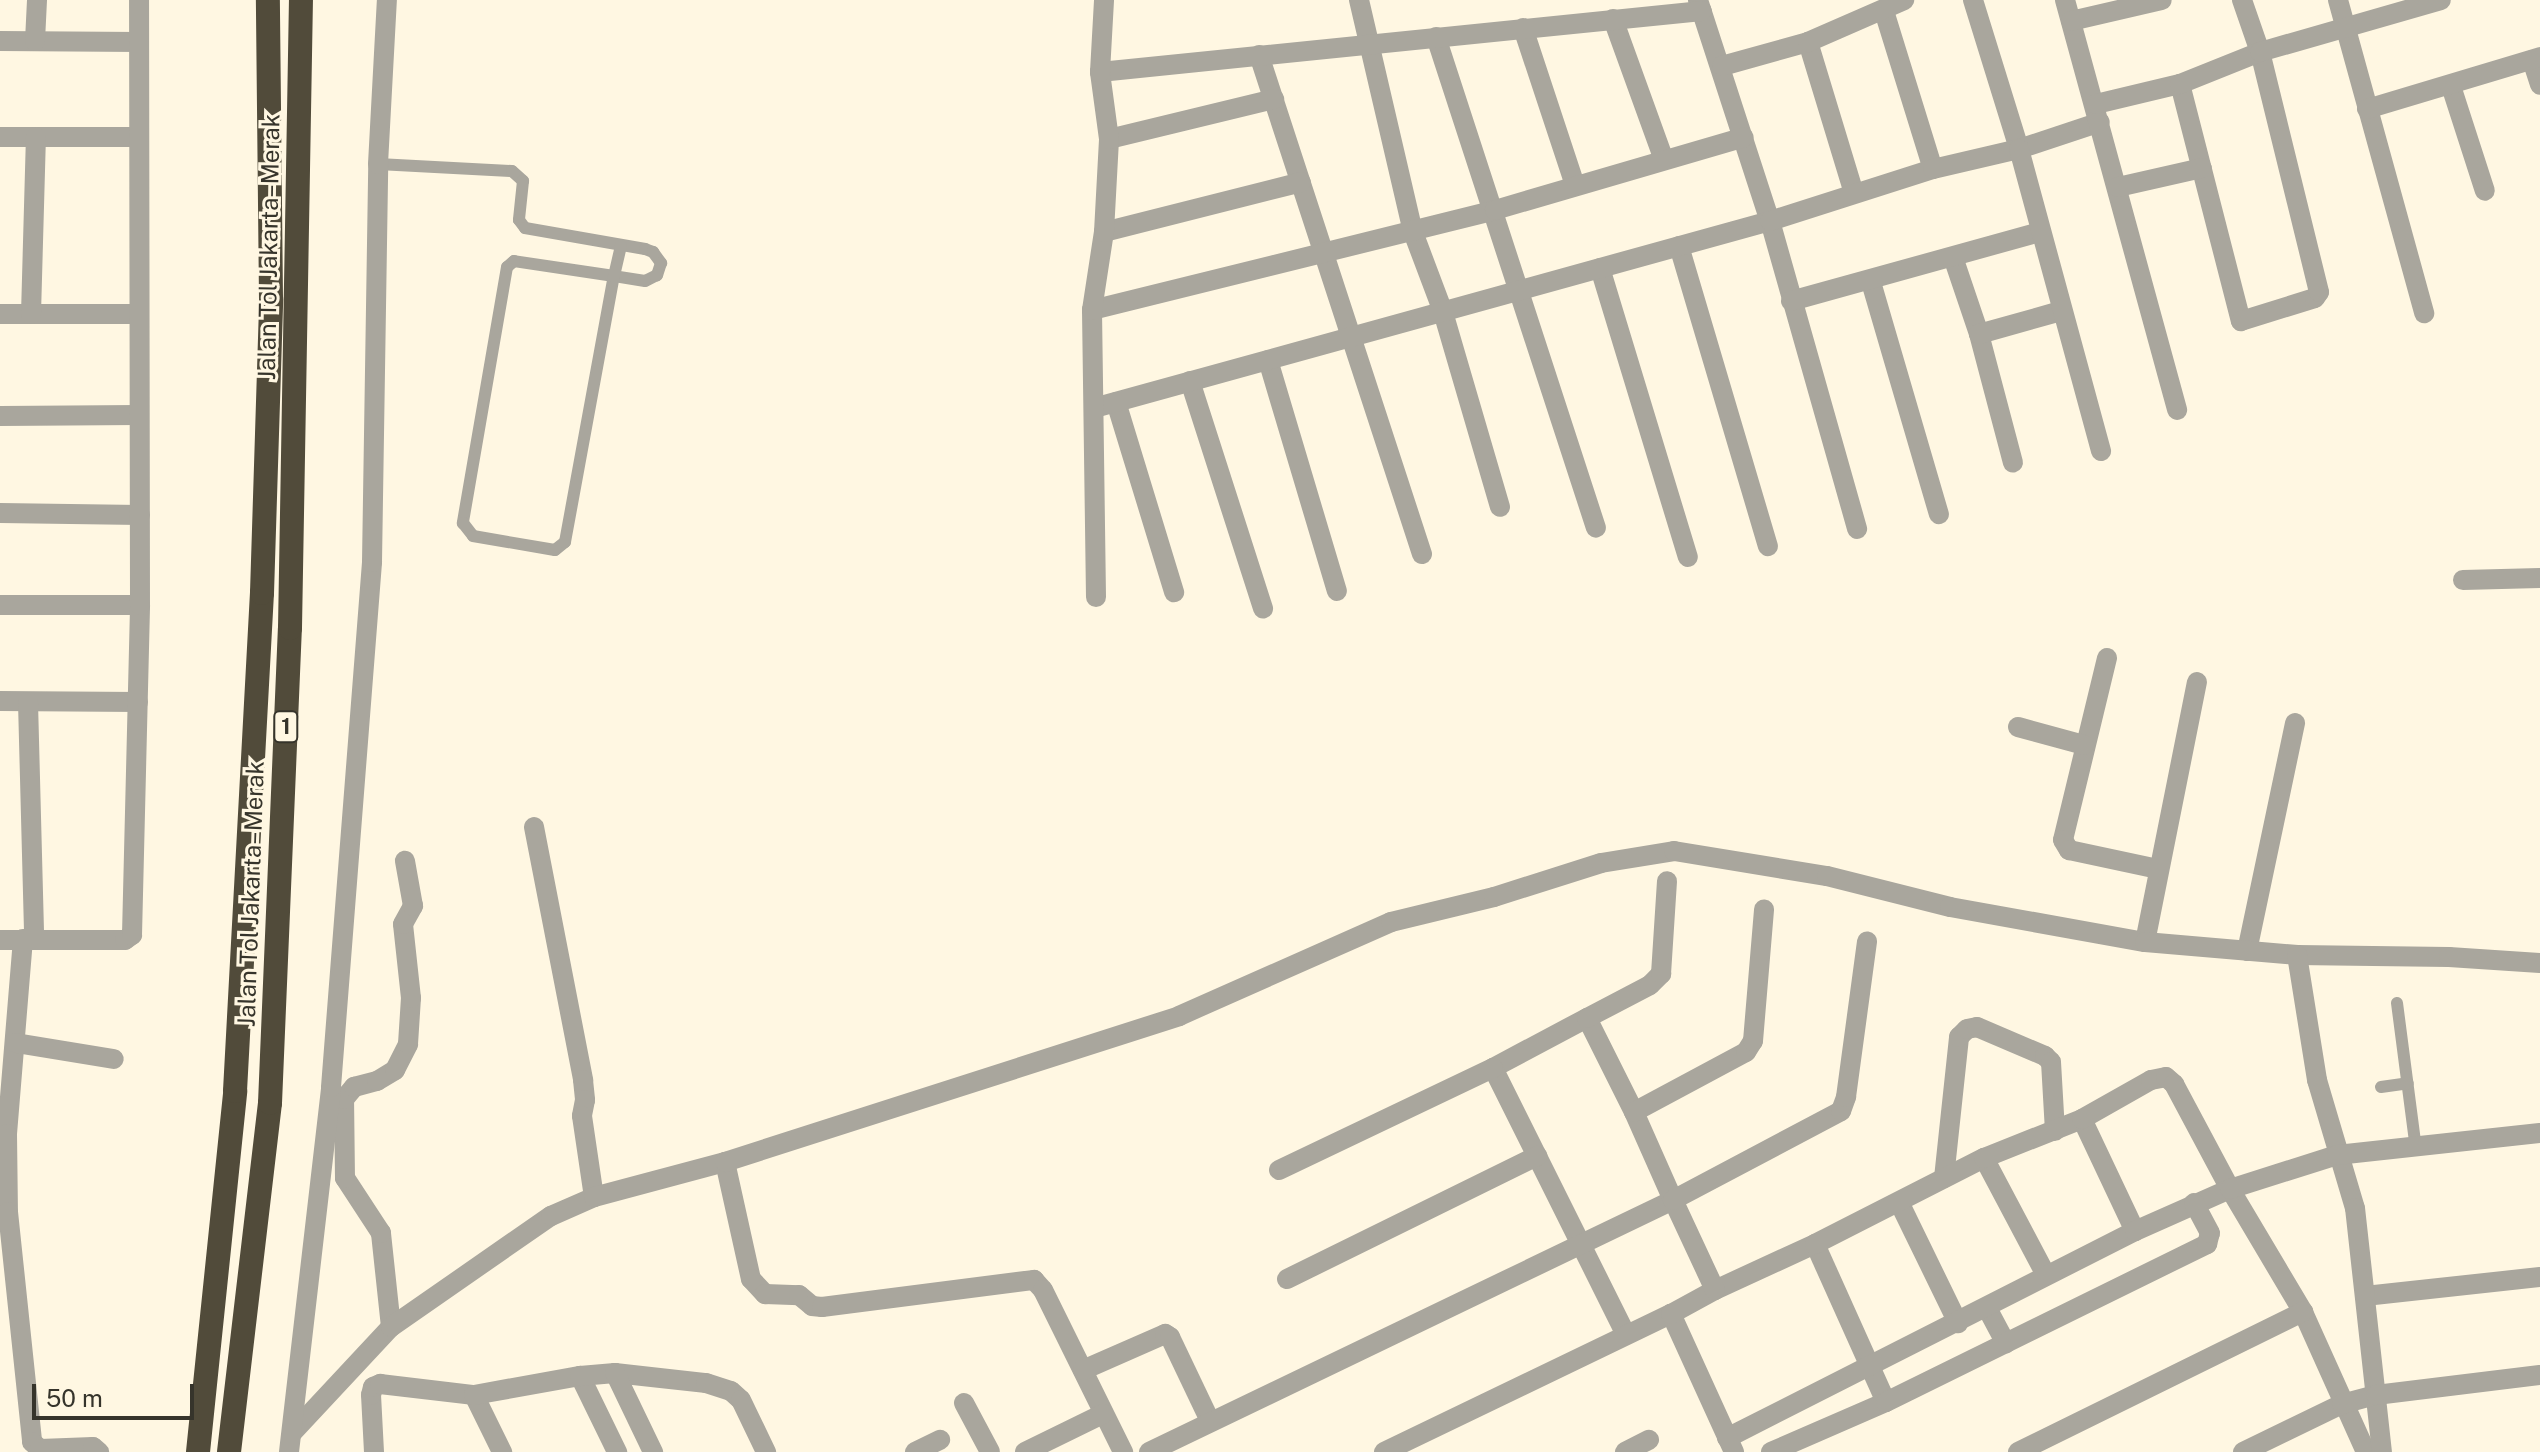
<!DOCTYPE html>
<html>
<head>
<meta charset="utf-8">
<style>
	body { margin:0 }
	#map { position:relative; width:2540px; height:1452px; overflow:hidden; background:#fff7e2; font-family:"Public Sans",sans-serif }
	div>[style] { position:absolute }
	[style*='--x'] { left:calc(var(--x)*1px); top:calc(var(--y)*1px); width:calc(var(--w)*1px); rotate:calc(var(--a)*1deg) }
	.service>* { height:12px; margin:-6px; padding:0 6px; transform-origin:6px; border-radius:6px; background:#a9a69d }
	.minor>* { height:20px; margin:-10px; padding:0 10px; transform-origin:10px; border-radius:10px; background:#a9a69d }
	.motorway>* { height:24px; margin:-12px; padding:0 12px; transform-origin:12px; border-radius:12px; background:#514b3a }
	span { translate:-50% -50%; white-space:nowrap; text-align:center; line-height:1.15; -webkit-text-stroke:6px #fff7e2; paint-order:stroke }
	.shield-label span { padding:2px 6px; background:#fff7e2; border:2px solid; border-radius:6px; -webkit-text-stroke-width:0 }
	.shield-label { font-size:22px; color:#36342b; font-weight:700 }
	.street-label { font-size:24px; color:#36342b }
	.scale { position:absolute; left:32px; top:1384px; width:162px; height:36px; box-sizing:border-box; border:4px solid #36342b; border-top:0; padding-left:10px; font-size:24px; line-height:28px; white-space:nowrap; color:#36342b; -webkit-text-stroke:6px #fff7e2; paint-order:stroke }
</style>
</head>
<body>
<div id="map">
	<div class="service">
		<div style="--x:378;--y:164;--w:134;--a:3"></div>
		<div style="--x:512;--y:171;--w:15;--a:42"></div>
		<div style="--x:523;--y:181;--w:39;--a:96"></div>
		<div style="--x:519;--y:220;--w:10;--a:53"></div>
		<div style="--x:525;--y:228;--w:122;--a:9.9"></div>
		<div style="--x:645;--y:249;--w:9;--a:21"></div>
		<div style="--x:653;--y:252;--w:14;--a:54"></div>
		<div style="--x:661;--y:263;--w:13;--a:108"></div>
		<div style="--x:657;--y:275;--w:13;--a:153"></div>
		<div style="--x:645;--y:281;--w:31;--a:-171"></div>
		<div style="--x:614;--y:276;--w:101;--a:-171.5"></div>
		<div style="--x:514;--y:261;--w:9;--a:139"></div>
		<div style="--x:507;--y:267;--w:260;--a:99.8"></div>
		<div style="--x:463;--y:523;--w:16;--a:52"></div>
		<div style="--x:473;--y:536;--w:83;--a:9.7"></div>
		<div style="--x:555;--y:550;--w:13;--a:-39"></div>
		<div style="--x:565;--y:542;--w:270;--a:-79.6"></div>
		<div style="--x:614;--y:276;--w:31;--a:-77"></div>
		<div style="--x:2397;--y:1003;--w:147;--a:82.6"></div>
		<div style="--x:2381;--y:1087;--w:27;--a:-8"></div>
	</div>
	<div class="minor">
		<div style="--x:1359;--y:0;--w:238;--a:76.9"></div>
		<div style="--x:1413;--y:232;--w:85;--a:69.4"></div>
		<div style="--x:1443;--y:312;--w:203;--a:73.7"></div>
		<div style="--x:1698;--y:0;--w:232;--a:72"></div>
		<div style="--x:1770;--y:221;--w:320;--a:74.2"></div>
		<div style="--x:1973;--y:0;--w:156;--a:72.8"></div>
		<div style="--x:2019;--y:149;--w:85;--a:-18.4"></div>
		<div style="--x:2065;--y:0;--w:425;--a:74.7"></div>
		<div style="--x:2338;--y:0;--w:325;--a:74.6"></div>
		<div style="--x:1884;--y:11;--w:165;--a:72.8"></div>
		<div style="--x:1613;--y:19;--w:150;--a:70.1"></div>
		<div style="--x:2071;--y:21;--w:93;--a:-13"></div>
		<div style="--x:1523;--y:28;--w:165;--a:71.7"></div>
		<div style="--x:1436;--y:37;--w:516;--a:71.95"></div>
		<div style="--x:0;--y:41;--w:139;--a:0.4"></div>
		<div style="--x:35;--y:41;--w:41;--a:-87.2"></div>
		<div style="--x:1808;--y:42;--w:158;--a:73.1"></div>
		<div style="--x:1259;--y:55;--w:525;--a:71.91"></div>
		<div style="--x:2532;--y:60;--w:26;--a:72"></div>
		<div style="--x:1722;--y:66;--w:89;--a:-15.6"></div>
		<div style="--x:1808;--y:42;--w:105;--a:-23.6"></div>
		<div style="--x:1100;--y:72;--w:605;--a:-5.79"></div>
		<div style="--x:2180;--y:84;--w:245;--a:75.6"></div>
		<div style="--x:2241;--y:321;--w:77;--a:-17.3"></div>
		<div style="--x:2315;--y:298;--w:7;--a:-56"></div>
		<div style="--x:2319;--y:292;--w:247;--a:-103.8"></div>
		<div style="--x:2260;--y:52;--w:55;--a:-109.1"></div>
		<div style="--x:2451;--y:86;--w:110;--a:72.1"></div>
		<div style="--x:2096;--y:104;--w:86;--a:-13.4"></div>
		<div style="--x:2180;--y:84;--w:86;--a:-21.8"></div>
		<div style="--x:2260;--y:52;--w:188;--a:-16"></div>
		<div style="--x:2367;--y:109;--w:181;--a:-16.7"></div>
		<div style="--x:0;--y:137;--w:138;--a:0"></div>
		<div style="--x:1109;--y:139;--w:170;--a:-13.6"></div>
		<div style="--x:2118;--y:187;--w:86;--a:-12.7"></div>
		<div style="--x:1104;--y:232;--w:203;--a:-14.2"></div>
		<div style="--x:1679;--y:246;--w:313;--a:73.5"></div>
		<div style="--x:1953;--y:257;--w:81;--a:71.3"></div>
		<div style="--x:1979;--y:334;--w:133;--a:75.2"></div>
		<div style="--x:1600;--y:268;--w:302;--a:73.1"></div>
		<div style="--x:1871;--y:282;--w:242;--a:73.7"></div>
		<div style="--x:1791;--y:301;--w:257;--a:-15.5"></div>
		<div style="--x:1092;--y:310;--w:415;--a:-13.9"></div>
		<div style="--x:1495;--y:210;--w:259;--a:-16.3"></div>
		<div style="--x:0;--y:314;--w:138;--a:0"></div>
		<div style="--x:31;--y:314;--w:177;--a:-88.4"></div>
		<div style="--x:1979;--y:334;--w:85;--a:-15.7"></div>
		<div style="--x:1268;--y:360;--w:241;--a:73.4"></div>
		<div style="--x:1190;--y:381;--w:239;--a:72.2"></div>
		<div style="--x:1116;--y:402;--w:199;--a:73"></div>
		<div style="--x:1094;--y:408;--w:701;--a:-15.46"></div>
		<div style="--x:1770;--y:221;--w:171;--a:-17.7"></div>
		<div style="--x:1933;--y:169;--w:88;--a:-13.1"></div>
		<div style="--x:2019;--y:149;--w:313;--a:74.8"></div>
		<div style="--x:0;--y:416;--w:138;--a:-0.4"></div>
		<div style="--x:0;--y:513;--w:140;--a:0.8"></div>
		<div style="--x:2463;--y:580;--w:77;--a:-1.5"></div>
		<div style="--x:1096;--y:597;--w:287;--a:-90.8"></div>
		<div style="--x:1092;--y:310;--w:79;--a:-81.3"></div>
		<div style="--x:1104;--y:232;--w:93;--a:-86.9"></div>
		<div style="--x:1109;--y:139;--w:68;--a:-97.7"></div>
		<div style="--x:1100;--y:72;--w:72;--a:-86.8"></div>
		<div style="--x:0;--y:605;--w:140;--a:0"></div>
		<div style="--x:2107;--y:658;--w:187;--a:103.6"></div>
		<div style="--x:2063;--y:840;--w:12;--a:59"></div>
		<div style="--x:2069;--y:850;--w:91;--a:12.1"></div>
		<div style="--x:0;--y:701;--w:138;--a:0.4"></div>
		<div style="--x:28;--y:702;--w:237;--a:88.5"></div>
		<div style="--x:2018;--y:727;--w:68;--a:15.3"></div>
		<div style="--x:534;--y:827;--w:258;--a:79"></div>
		<div style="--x:583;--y:1080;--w:20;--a:84"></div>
		<div style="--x:585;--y:1100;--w:16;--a:101"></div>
		<div style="--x:582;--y:1116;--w:82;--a:81.6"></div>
		<div style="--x:23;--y:939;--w:196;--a:94.7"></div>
		<div style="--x:7;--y:1134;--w:78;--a:89.3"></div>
		<div style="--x:8;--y:1212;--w:231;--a:84"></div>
		<div style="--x:32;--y:1442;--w:11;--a:41"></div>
		<div style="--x:40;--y:1449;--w:53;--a:-2.2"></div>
		<div style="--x:93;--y:1447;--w:8;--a:40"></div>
		<div style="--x:0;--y:940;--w:125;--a:0"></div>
		<div style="--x:125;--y:940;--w:9;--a:-36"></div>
		<div style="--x:132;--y:935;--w:330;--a:-88.6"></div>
		<div style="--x:140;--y:605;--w:605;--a:-90.09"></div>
		<div style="--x:2145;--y:942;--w:265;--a:-78.7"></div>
		<div style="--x:2247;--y:951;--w:233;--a:-78.1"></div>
		<div style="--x:2297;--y:955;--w:152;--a:0.8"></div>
		<div style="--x:2449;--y:957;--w:91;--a:3.8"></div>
		<div style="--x:1587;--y:1018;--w:106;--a:152"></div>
		<div style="--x:1493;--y:1068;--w:298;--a:63.5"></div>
		<div style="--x:16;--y:1043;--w:99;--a:9.3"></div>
		<div style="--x:1634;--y:1112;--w:105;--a:-116.6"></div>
		<div style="--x:1587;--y:1018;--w:71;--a:-27.6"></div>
		<div style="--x:1650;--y:985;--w:16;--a:-45"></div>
		<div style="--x:1661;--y:974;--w:93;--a:-86.3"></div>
		<div style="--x:2082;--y:1119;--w:124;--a:64.7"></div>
		<div style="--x:1984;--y:1158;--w:132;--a:62.1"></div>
		<div style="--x:725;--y:1162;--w:120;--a:77.5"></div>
		<div style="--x:751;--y:1279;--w:21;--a:47"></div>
		<div style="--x:765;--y:1294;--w:34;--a:2"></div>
		<div style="--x:799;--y:1295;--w:17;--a:40"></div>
		<div style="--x:812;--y:1306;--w:10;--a:6"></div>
		<div style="--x:822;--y:1307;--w:214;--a:-7.3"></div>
		<div style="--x:1034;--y:1280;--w:13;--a:48"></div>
		<div style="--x:1043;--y:1290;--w:181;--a:63.7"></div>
		<div style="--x:1279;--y:1170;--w:237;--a:-25.5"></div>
		<div style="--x:1944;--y:1178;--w:142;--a:-83.9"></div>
		<div style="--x:1959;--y:1037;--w:11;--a:-45"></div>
		<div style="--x:1967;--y:1029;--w:10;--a:-11"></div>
		<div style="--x:1977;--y:1027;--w:74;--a:23.1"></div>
		<div style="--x:2045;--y:1056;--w:8;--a:45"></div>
		<div style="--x:2051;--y:1062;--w:69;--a:86.7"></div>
		<div style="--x:1899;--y:1202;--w:135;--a:64"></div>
		<div style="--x:1815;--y:1244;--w:173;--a:65.8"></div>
		<div style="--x:1287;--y:1279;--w:279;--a:-26.2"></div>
		<div style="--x:1715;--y:1290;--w:110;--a:-24.7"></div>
		<div style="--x:1815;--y:1244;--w:190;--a:-27"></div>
		<div style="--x:1984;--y:1158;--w:105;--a:-21.7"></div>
		<div style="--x:2082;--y:1119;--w:79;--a:-29.5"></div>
		<div style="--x:2151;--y:1080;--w:15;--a:-11"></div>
		<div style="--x:2166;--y:1077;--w:11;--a:41"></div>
		<div style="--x:2174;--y:1084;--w:119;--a:61.9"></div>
		<div style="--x:2230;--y:1189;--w:143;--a:59.3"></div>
		<div style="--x:2303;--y:1312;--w:154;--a:65.8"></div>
		<div style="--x:2365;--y:1296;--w:176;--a:-6.2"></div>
		<div style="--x:1987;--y:1308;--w:40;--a:62"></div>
		<div style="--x:391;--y:1327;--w:95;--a:-96.1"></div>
		<div style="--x:381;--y:1233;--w:66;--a:-123.2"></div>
		<div style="--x:345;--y:1178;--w:79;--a:-90.7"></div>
		<div style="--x:344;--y:1099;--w:16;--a:-50"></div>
		<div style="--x:354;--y:1087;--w:24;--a:-15"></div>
		<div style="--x:377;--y:1081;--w:21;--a:-31"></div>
		<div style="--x:395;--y:1070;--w:29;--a:-63"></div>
		<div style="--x:408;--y:1044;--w:46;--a:-86.3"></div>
		<div style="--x:411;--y:998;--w:74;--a:-96.2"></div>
		<div style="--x:403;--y:924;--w:21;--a:-61"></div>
		<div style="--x:413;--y:906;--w:46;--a:-100.1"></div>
		<div style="--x:1083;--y:1370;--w:90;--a:-23.7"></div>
		<div style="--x:1165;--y:1334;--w:6;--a:31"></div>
		<div style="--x:1170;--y:1337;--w:93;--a:64.5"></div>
		<div style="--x:615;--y:1373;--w:92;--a:6.3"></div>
		<div style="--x:706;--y:1383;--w:26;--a:18"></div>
		<div style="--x:731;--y:1391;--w:13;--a:42"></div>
		<div style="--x:741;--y:1400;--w:58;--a:64.3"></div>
		<div style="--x:580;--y:1376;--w:85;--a:64"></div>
		<div style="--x:474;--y:1395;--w:64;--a:63.8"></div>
		<div style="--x:964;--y:1403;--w:55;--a:62"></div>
		<div style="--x:292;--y:1433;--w:145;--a:-47"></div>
		<div style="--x:391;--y:1327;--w:195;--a:-34.8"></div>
		<div style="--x:551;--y:1216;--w:47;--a:-23.8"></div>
		<div style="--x:594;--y:1197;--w:136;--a:-15"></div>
		<div style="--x:725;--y:1162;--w:477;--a:-17.8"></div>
		<div style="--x:1179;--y:1016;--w:232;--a:-23.9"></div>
		<div style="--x:1391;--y:922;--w:106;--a:-13.6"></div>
		<div style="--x:1494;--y:897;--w:112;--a:-17.6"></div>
		<div style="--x:1601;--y:863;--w:74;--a:-9.3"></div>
		<div style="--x:1674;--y:851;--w:155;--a:9.3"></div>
		<div style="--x:1827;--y:876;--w:127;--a:14.1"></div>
		<div style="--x:1950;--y:907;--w:198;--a:10.2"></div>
		<div style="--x:2145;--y:942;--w:153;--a:4.9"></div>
		<div style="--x:2297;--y:955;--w:127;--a:80.9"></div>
		<div style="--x:2317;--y:1080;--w:134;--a:73.5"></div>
		<div style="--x:2355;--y:1208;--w:245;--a:83.7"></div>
		<div style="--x:1727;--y:1438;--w:458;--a:-26.9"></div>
		<div style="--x:2135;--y:1231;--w:104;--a:-23.9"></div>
		<div style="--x:2230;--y:1189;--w:112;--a:-17.6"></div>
		<div style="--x:2337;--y:1155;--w:204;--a:-6.2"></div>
		<div style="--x:289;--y:1452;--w:367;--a:-83.4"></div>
		<div style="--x:331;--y:1087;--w:527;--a:-85.53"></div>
		<div style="--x:372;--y:562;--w:398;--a:-89.1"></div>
		<div style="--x:378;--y:164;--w:164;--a:-86.9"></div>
		<div style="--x:374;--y:1452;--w:57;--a:-93"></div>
		<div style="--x:371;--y:1395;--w:8;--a:-76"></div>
		<div style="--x:373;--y:1387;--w:8;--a:-23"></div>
		<div style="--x:380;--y:1384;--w:95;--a:6.7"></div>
		<div style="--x:474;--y:1395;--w:108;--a:-10.2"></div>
		<div style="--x:580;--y:1376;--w:35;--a:-5"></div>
		<div style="--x:615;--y:1373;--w:88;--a:64.3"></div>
		<div style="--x:915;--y:1452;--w:28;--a:-26"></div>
		<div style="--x:1025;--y:1452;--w:87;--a:-26"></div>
		<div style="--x:1149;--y:1452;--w:581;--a:-25.68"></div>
		<div style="--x:1673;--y:1200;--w:96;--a:-113.9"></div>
		<div style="--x:1634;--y:1112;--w:127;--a:-28.2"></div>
		<div style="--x:1746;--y:1052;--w:13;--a:-58"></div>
		<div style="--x:1753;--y:1041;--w:132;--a:-85.2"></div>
		<div style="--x:1384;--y:1452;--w:318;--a:-25.7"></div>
		<div style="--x:1625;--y:1452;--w:27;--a:-27"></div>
		<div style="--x:1734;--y:1452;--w:152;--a:-114.5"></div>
		<div style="--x:1671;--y:1314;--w:50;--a:-28.6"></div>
		<div style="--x:1715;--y:1290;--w:99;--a:-115"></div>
		<div style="--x:1673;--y:1200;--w:190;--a:-27.9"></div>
		<div style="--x:1841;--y:1111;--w:15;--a:-70"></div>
		<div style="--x:1846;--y:1097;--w:157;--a:-82.3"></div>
		<div style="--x:1771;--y:1452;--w:125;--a:-23.5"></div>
		<div style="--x:1886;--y:1402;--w:358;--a:-26.2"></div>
		<div style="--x:2207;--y:1244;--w:11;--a:-75"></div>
		<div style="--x:2210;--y:1233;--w:34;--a:-118"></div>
		<div style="--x:2018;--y:1452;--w:318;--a:-26.2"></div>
		<div style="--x:2243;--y:1452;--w:110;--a:-25.9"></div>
		<div style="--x:2342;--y:1404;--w:35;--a:-15"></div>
		<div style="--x:2376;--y:1395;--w:165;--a:-7"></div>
	</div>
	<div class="motorway">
		<div style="--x:198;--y:1452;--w:363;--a:-84.1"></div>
		<div style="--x:235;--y:1091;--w:499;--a:-86.9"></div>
		<div style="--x:262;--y:593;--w:294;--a:-88.2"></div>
		<div style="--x:271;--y:299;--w:299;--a:-90.6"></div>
		<div style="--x:229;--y:1452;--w:351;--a:-83.3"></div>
		<div style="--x:270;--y:1103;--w:475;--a:-87.6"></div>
		<div style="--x:290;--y:628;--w:628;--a:-89"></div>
	</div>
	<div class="shield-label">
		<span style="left:286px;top:727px">1</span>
	</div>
	<div class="street-label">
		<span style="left:269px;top:247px;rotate:-89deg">Jalan Tol Jakarta–Merak</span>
		<span style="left:251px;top:894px;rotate:-88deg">Jalan Tol Jakarta–Merak</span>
	</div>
	<div class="scale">50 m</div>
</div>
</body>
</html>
